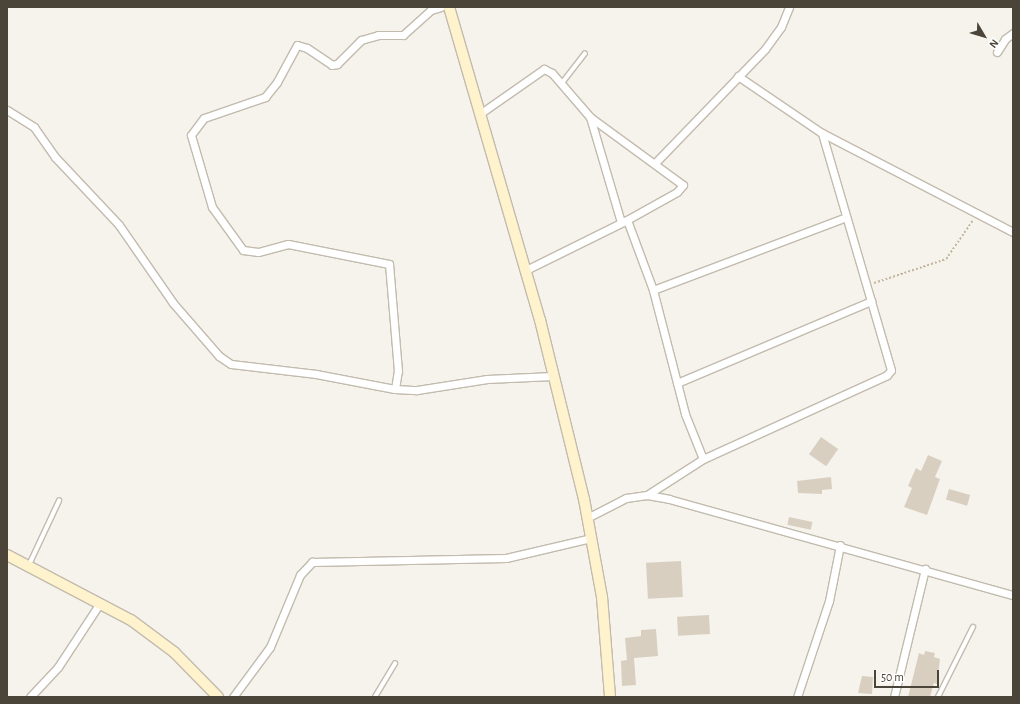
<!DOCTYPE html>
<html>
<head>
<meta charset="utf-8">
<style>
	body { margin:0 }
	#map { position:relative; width:1020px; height:704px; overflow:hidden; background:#f6f3ec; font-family:"Alegreya Sans",sans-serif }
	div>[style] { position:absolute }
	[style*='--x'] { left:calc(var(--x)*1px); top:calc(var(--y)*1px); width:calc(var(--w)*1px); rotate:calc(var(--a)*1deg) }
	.building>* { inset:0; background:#d8cfc1; transform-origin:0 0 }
	.path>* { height:1.5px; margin-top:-0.75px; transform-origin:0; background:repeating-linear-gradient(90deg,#c4b79f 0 2px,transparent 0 4px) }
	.roads { filter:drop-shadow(1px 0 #c2bbae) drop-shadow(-1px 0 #c2bbae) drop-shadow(0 1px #c2bbae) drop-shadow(0 -1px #c2bbae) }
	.lane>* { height:3.5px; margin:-1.75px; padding:0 1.75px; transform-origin:1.75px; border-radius:1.75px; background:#fff }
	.street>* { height:7px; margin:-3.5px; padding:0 3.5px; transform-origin:3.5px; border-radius:3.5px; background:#fff }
	.secondary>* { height:10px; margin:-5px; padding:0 5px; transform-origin:5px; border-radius:5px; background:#fff3cd }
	span { translate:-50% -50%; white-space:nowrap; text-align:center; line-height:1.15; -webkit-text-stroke:3.5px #fff; paint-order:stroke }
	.frame { position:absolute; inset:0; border:8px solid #4b4439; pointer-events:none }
	.north { position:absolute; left:964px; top:16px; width:40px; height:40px; -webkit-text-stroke:3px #fff; paint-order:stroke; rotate:128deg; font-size:11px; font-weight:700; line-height:16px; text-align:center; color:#4b4439 }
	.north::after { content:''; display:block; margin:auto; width:14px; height:18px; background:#4b4439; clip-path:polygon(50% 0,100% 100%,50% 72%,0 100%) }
	.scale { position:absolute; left:874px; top:670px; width:65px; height:18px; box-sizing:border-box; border:2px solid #4b4439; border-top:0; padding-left:5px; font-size:12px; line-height:14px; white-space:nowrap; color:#4b4439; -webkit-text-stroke:3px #fff; paint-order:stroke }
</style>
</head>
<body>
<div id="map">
	<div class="building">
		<div style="left:821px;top:437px;width:21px;height:21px;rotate:35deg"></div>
		<div style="clip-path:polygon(928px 455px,942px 461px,935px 477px,940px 479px,927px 515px,904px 507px,912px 488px,908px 486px,916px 468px,921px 471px)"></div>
		<div style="clip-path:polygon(831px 477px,832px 489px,822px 490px,822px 494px,798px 493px,797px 481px)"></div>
		<div style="left:949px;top:489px;width:22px;height:11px;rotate:16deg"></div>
		<div style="left:789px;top:517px;width:24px;height:8px;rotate:12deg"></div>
		<div style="left:681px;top:561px;width:36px;height:35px;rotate:87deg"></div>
		<div style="left:709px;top:615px;width:19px;height:32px;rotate:87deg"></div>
		<div style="clip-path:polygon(656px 629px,658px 656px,634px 658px,636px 685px,622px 686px,621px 661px,627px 660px,625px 638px,641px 636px,641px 630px)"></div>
		<div style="clip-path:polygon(925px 651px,935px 653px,934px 657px,940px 659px,937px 684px,934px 683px,930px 697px,908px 697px,919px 653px,924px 655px)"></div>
		<div style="clip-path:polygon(862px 676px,873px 677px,872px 694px,858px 693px)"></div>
	</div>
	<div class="path">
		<div style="--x:874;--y:283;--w:76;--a:-18.4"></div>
		<div style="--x:946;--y:259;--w:47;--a:-55.3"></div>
	</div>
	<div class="roads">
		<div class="lane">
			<div style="--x:562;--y:83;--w:37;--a:-52"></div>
			<div style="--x:29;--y:565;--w:71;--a:-64.9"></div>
			<div style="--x:375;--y:697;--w:39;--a:-59"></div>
			<div style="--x:938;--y:697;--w:78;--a:-63.4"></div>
		</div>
		<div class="street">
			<div style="--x:997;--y:52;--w:15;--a:-58"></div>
			<div style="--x:1005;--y:39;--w:10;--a:-37"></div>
			<div style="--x:738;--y:76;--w:102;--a:34.2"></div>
			<div style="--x:822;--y:133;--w:215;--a:27.4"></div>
			<div style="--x:7;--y:110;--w:32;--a:32"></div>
			<div style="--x:34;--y:127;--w:37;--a:55"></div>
			<div style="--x:55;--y:157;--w:93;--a:46.7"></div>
			<div style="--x:119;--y:225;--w:95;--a:55.3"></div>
			<div style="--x:173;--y:303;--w:70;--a:49"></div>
			<div style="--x:219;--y:356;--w:14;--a:34"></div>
			<div style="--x:231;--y:364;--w:86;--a:6.7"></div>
			<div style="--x:316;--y:374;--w:80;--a:10.8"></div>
			<div style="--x:395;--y:389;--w:22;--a:3"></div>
			<div style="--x:417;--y:390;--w:71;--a:-8.9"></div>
			<div style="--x:487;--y:379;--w:66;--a:-2.6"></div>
			<div style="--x:481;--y:113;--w:77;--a:-34.9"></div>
			<div style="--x:544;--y:69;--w:9;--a:27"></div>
			<div style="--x:552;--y:73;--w:58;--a:49.2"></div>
			<div style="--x:590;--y:117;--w:115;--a:36.2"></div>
			<div style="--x:683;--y:185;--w:9;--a:131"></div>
			<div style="--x:677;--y:192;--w:57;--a:150.8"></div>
			<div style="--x:627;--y:220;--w:113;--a:153.7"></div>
			<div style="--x:590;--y:117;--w:109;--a:73.6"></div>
			<div style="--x:655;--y:163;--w:158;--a:-46"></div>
			<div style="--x:765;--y:49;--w:27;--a:-54"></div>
			<div style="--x:781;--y:27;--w:22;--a:-68"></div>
			<div style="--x:627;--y:220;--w:75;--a:69.6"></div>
			<div style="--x:653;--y:290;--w:128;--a:75.5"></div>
			<div style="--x:685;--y:414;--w:48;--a:68.2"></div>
			<div style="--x:653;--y:290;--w:206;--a:-20.7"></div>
			<div style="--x:677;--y:383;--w:211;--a:-22.9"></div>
			<div style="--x:871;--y:301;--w:175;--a:-106.3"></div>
			<div style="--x:395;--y:389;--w:18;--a:-81"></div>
			<div style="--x:398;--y:371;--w:107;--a:-94.8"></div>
			<div style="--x:389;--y:264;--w:103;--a:-168.8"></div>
			<div style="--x:288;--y:244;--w:31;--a:165"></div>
			<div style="--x:258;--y:252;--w:15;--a:-172"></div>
			<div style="--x:243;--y:250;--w:53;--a:-125.8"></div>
			<div style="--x:212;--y:207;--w:75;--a:-106.3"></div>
			<div style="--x:191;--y:135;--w:21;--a:-53"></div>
			<div style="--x:204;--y:118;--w:65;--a:-19"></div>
			<div style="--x:265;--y:97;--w:19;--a:-51"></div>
			<div style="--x:277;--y:82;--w:42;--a:-61.6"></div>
			<div style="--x:297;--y:45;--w:10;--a:17"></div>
			<div style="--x:307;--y:48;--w:30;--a:34"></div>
			<div style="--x:332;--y:65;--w:5;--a:-11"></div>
			<div style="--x:337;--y:64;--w:34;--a:-45"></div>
			<div style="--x:361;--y:40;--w:18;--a:-16"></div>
			<div style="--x:378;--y:35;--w:25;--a:0"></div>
			<div style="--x:403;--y:35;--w:38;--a:-42"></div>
			<div style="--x:431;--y:10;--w:10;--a:-17"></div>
			<div style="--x:647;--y:495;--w:67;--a:-32.7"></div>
			<div style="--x:703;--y:459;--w:202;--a:-24.5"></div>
			<div style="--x:887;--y:375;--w:6;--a:-51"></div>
			<div style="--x:891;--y:370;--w:72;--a:-106.2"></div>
			<div style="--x:587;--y:518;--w:44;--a:-27.1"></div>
			<div style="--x:626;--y:498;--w:21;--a:-8"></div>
			<div style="--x:647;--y:495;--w:22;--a:10"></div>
			<div style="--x:669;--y:499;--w:357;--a:15.6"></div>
			<div style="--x:30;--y:697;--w:41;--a:-47"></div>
			<div style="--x:58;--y:667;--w:77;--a:-56.7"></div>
			<div style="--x:233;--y:697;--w:62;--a:-53.5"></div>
			<div style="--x:270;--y:647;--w:78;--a:-67.4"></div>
			<div style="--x:300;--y:575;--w:18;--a:-47"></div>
			<div style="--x:312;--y:562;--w:194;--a:-1.2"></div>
			<div style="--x:506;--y:558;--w:87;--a:-13.2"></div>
			<div style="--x:797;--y:697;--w:101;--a:-71.6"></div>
			<div style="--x:829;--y:601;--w:57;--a:-78.9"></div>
			<div style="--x:894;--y:697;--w:132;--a:-76.4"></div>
		</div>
		<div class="secondary">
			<div style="--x:449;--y:7;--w:326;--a:73.8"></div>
			<div style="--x:540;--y:320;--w:184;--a:76.2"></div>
			<div style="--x:584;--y:499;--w:100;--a:79.6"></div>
			<div style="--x:602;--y:597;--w:100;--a:85.4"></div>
			<div style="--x:7;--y:555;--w:140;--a:27.7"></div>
			<div style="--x:131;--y:620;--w:54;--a:36.7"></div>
			<div style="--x:174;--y:652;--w:63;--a:45.6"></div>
		</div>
	</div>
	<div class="frame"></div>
	<div class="north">N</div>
	<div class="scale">50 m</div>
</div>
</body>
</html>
